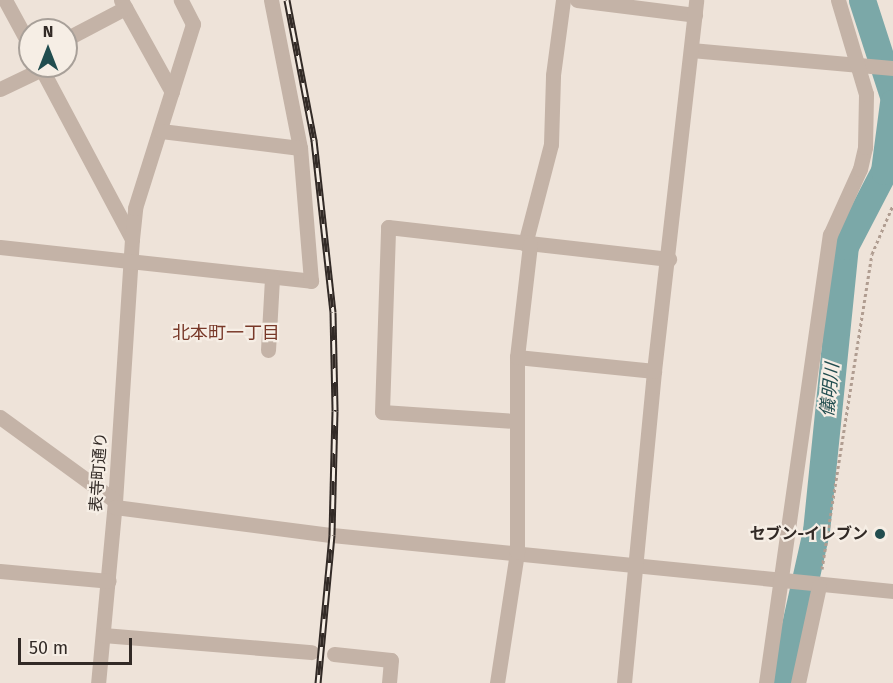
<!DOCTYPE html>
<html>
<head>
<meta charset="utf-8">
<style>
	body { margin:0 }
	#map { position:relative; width:893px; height:683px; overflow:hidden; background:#eee3d9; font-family:"Fira Sans","Noto Sans JP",sans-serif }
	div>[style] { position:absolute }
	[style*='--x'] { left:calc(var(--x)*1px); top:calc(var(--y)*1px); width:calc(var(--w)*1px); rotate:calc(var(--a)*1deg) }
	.river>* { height:27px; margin:-13.5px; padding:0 13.5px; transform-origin:13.5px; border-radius:13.5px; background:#7ba8a8 }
	.path>* { height:3px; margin-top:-1.5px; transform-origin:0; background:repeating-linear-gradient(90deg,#b09d91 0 3px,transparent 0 6px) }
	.minor>* { height:15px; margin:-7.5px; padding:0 7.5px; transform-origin:7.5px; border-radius:7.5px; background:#c4b3a7 }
	.rail>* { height:7px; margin-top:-3.5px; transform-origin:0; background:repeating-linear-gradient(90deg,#f6eee5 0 14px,#322a26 0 28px); box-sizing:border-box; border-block:2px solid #322a26 }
	.dots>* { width:16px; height:16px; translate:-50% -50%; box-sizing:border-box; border:3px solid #f6eee5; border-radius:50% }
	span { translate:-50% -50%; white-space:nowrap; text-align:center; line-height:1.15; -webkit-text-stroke:4.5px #f6eee5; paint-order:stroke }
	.street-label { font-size:16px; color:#322a26 }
	.poi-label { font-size:16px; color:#322a26; font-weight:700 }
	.right { translate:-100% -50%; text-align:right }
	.neighbourhood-label { font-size:18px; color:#783828 }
	.water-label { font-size:18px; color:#214d4f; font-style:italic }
	.north { position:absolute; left:18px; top:18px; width:60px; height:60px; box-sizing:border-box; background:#f6eee5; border:2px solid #a8a099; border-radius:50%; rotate:0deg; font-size:16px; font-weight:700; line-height:24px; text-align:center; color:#322a26 }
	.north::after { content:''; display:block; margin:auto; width:21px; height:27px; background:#214d4f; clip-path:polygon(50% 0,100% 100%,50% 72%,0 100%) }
	.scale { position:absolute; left:18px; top:638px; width:114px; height:27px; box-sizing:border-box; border:3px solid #322a26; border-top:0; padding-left:8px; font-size:18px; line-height:21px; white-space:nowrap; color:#322a26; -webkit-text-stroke:4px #f6eee5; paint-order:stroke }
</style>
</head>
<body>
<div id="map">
	<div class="river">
		<div style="--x:862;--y:0;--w:101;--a:72.1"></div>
		<div style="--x:782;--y:683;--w:156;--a:-77.4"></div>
		<div style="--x:816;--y:531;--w:286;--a:-84.2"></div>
		<div style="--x:845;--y:246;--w:85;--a:-62.5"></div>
		<div style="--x:884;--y:171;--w:69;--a:-82.5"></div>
	</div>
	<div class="path">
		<div style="--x:822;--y:569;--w:319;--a:-81"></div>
		<div style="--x:872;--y:254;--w:53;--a:-66.8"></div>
	</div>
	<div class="minor">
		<div style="--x:5;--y:0;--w:52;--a:61.5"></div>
		<div style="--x:121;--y:0;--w:105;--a:61"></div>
		<div style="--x:271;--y:0;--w:151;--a:78.9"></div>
		<div style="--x:577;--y:0;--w:119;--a:7.2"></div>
		<div style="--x:66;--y:39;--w:67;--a:-27.7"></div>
		<div style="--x:691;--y:50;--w:203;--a:5.1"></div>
		<div style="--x:40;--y:66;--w:196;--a:62"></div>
		<div style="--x:132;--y:239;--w:263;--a:93.7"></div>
		<div style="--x:115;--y:501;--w:183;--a:95.3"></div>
		<div style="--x:0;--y:89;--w:47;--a:-25.5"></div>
		<div style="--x:132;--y:239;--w:31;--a:-84"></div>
		<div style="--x:135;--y:208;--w:193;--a:-72.5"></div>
		<div style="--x:193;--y:24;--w:27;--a:-117"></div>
		<div style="--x:525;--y:244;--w:103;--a:-75.4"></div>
		<div style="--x:551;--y:144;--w:69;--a:-88.3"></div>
		<div style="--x:553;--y:75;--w:76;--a:-82.4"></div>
		<div style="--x:0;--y:247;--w:313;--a:6.2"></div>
		<div style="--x:311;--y:281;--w:133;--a:-94.7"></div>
		<div style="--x:300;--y:148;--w:140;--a:-173"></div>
		<div style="--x:268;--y:350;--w:72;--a:-86.8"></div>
		<div style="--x:517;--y:357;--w:138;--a:5.8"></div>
		<div style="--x:0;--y:417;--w:142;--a:36.1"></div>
		<div style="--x:515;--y:421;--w:133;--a:-176.1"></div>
		<div style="--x:382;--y:412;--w:185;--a:-88.1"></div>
		<div style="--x:388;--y:227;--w:283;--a:6.5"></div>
		<div style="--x:115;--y:507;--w:219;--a:7.4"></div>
		<div style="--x:332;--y:535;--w:564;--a:5.7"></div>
		<div style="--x:0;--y:571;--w:109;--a:5.2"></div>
		<div style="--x:103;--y:635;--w:209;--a:4.7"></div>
		<div style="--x:334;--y:654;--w:57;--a:6"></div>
		<div style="--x:391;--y:660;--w:23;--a:95"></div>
		<div style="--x:497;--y:683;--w:133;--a:-81.3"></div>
		<div style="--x:517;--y:552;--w:195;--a:-90"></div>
		<div style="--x:517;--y:357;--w:113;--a:-83.4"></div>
		<div style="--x:624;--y:683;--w:313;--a:-84.5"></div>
		<div style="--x:654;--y:371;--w:373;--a:-83.5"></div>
		<div style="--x:766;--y:683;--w:453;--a:-81.9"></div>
		<div style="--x:830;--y:235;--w:72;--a:-65.6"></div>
		<div style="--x:860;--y:169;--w:23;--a:-77"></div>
		<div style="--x:865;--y:147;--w:53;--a:-88.9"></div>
		<div style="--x:866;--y:94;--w:98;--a:-106.6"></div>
		<div style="--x:798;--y:683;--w:99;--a:-77.8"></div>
	</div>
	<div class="rail">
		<div style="--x:287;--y:0;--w:143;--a:79.1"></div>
		<div style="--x:314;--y:140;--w:173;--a:83.7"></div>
		<div style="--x:333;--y:312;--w:99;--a:88.8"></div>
		<div style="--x:335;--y:411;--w:124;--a:91.4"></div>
		<div style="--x:332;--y:535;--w:149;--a:95.4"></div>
	</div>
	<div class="dots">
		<div style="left:880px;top:534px;background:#214d4f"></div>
	</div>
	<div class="street-label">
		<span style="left:99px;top:472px;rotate:-86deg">表寺町通り</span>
	</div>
	<div class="poi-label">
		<span class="right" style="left:868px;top:534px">セブン-イレブン</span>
	</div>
	<div class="neighbourhood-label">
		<span style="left:226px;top:333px">北本町一丁目</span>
	</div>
	<div class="water-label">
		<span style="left:830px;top:390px;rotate:-84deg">儀明川</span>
	</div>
	<div class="north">N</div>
	<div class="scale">50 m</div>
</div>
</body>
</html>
